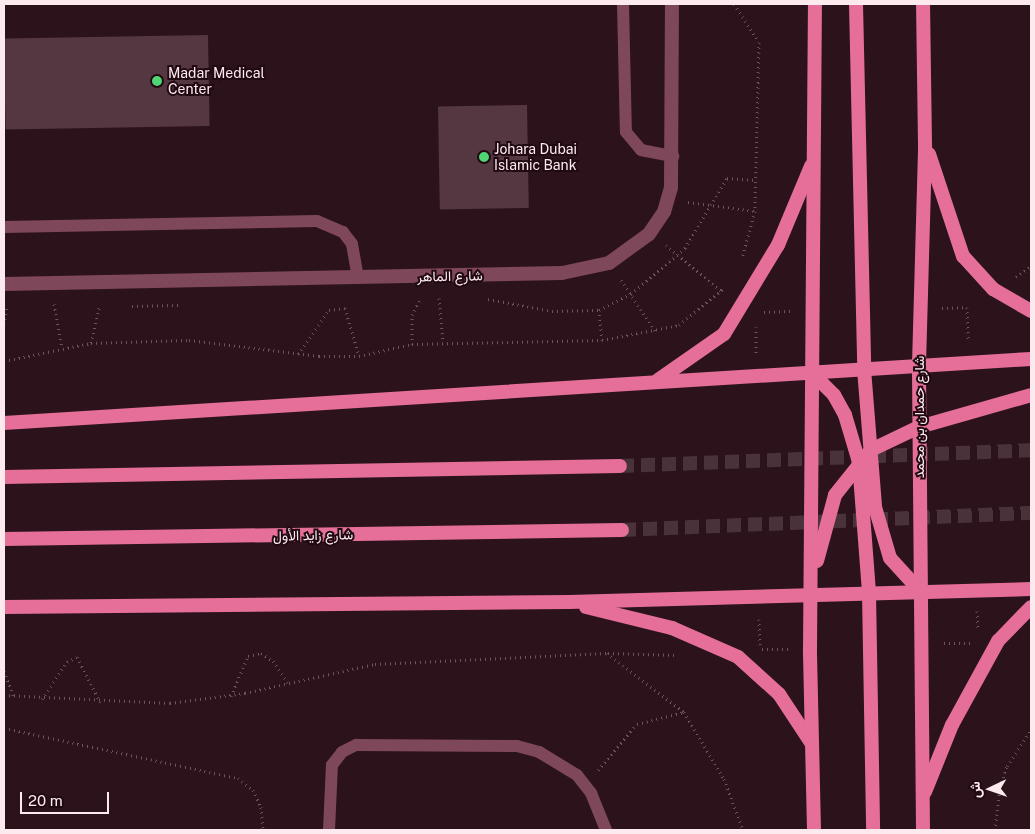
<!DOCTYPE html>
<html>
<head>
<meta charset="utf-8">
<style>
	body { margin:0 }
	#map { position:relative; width:1035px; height:834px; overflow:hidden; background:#2b121b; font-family:"Public Sans",Vazirmatn,sans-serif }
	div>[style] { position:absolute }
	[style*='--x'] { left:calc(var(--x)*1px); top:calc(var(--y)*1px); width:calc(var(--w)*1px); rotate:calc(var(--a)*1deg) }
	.building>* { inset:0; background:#543740; transform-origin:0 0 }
	.primary-tunnel>* { height:14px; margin-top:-7px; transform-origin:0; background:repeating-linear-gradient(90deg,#4a323b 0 14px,transparent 0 21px) }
	.path>* { height:3px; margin-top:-1.5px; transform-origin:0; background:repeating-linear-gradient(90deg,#6c555d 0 1px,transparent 0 5px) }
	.service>* { height:12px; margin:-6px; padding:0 6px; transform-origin:6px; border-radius:6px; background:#7f475a }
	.minor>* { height:14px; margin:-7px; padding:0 7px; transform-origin:7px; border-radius:7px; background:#7f475a }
	.primary>* { height:14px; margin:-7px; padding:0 7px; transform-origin:7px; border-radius:7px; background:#e56f99 }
	.dots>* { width:14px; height:14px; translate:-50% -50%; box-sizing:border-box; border:2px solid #210912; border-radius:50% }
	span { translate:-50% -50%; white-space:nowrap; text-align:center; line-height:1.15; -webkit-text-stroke:4px #210912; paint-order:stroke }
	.poi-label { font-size:14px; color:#fdeaef }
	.left { translate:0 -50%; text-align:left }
	.street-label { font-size:14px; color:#fdeaef }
	.frame { position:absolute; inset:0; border:5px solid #fdeaef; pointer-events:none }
	.north { position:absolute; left:965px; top:764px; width:50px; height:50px; -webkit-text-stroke:4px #210912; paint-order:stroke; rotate:267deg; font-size:14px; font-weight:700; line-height:20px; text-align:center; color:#fdeaef }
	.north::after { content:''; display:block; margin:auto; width:18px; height:22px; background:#fdeaef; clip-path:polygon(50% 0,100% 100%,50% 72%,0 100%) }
	.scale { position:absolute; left:20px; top:792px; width:89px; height:22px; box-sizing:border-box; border:2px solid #fdeaef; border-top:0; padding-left:6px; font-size:15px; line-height:18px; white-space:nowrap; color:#fdeaef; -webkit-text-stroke:4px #210912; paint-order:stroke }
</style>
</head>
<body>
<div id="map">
	<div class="building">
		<div style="left:208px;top:35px;width:91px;height:204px;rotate:89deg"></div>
		<div style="left:527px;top:105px;width:103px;height:89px;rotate:89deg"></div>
	</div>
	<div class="primary-tunnel">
		<div style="--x:620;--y:466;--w:411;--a:-2.2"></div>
		<div style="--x:622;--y:530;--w:409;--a:-2.4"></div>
	</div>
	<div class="path">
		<div style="--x:734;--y:4;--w:45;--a:56.7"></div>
		<div style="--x:759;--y:42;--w:169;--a:91.4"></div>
		<div style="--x:755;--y:211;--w:49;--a:105.5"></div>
		<div style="--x:688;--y:202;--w:68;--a:7.7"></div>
		<div style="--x:666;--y:245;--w:72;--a:39.9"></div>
		<div style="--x:1016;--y:277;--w:19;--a:-36"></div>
		<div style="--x:621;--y:280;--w:63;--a:56.1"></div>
		<div style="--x:439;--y:298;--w:44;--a:84.8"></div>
		<div style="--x:488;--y:299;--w:65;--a:10.6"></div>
		<div style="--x:552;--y:311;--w:47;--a:-1.2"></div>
		<div style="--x:54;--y:304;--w:45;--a:79.7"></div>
		<div style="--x:132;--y:306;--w:46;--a:-1.2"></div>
		<div style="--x:942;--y:308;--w:25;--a:-2"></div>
		<div style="--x:967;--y:307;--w:34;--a:88"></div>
		<div style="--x:764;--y:312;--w:26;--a:-2"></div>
		<div style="--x:4;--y:324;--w:19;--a:-81"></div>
		<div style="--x:756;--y:327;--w:29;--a:90"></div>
		<div style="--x:602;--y:340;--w:30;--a:-96"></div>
		<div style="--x:599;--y:310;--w:36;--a:-27"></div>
		<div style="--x:631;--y:294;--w:71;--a:-40.4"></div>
		<div style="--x:685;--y:248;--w:82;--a:-59"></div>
		<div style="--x:727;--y:178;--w:28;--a:4"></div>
		<div style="--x:91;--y:343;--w:39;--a:-77"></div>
		<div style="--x:412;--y:344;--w:29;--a:-90"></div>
		<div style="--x:412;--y:315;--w:18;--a:-63"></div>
		<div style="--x:298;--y:354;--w:54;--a:-54.8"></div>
		<div style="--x:329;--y:310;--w:16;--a:-7"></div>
		<div style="--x:345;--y:308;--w:50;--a:73.7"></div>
		<div style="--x:4;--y:361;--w:89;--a:-11.7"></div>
		<div style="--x:91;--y:343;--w:98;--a:-1.8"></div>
		<div style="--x:189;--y:340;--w:131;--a:7"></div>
		<div style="--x:319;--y:356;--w:40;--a:0"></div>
		<div style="--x:359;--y:356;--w:54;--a:-12.8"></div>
		<div style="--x:412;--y:344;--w:190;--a:-1.2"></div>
		<div style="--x:602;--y:340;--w:78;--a:-11"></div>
		<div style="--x:679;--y:325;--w:57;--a:-39.3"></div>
		<div style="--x:977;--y:611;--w:18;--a:87"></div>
		<div style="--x:759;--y:619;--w:26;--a:88"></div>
		<div style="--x:944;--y:643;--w:29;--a:0"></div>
		<div style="--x:762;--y:649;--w:27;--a:0"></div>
		<div style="--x:608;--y:653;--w:69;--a:1.7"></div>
		<div style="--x:4;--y:671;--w:28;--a:69"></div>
		<div style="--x:4;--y:695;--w:166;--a:2.8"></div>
		<div style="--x:170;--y:703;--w:76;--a:-7.6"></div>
		<div style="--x:245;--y:693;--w:133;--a:-12.6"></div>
		<div style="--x:375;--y:664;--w:232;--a:-2.7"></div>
		<div style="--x:607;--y:653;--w:97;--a:37.5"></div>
		<div style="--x:684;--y:712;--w:78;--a:59.2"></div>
		<div style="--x:724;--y:779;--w:54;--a:69.6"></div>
		<div style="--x:231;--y:696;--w:43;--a:-67"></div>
		<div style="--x:248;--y:656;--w:13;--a:-13"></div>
		<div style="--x:261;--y:653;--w:14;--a:34"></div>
		<div style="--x:273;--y:661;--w:27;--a:56"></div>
		<div style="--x:42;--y:699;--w:45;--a:-56"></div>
		<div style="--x:67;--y:662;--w:11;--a:-27"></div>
		<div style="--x:77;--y:657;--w:51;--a:62.9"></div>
		<div style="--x:4;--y:728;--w:239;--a:12.1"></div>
		<div style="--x:238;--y:778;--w:19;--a:39"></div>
		<div style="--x:253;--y:790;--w:19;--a:65"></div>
		<div style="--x:261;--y:807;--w:23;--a:85"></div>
		<div style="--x:598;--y:770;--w:60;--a:-49.7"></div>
		<div style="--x:637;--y:724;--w:49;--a:-14.3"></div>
		<div style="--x:995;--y:830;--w:43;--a:-83.4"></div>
		<div style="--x:1000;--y:787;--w:22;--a:-72"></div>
		<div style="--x:1007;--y:766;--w:43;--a:-56.3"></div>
	</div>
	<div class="service">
		<div style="--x:623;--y:4;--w:128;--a:88.7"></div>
		<div style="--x:626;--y:132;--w:23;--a:50"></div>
		<div style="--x:641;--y:150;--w:33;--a:11"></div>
		<div style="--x:4;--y:227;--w:313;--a:-1.1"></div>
		<div style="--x:317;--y:221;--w:28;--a:23"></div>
		<div style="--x:343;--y:232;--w:15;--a:53"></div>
		<div style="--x:352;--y:244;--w:34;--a:80"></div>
		<div style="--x:329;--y:830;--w:65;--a:-87.4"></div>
		<div style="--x:332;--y:765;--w:16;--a:-52"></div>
		<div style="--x:342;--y:752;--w:16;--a:-27"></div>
		<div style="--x:356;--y:745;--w:161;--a:0.4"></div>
		<div style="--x:517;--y:746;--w:23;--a:15"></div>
		<div style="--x:539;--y:752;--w:44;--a:31.2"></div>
		<div style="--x:577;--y:775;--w:23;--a:52"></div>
		<div style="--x:591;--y:793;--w:40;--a:68"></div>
	</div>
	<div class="minor">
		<div style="--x:4;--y:284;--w:558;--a:-1.13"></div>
		<div style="--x:562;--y:273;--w:48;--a:-12"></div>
		<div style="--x:609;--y:263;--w:49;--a:-35.9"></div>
		<div style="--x:649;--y:234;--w:27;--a:-56"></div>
		<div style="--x:664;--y:212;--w:26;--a:-74"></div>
		<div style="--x:671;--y:187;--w:183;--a:-89.7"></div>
	</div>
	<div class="primary">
		<div style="--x:856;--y:4;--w:365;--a:88.7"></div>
		<div style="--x:864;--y:369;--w:138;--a:85.4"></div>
		<div style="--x:875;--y:507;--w:53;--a:73.6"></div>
		<div style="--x:890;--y:558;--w:45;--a:47.7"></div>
		<div style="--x:929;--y:154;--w:108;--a:71.6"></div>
		<div style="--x:963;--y:256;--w:45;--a:47.7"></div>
		<div style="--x:993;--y:289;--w:44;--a:30.1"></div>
		<div style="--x:812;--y:373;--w:31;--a:45"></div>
		<div style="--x:834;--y:395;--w:23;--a:61"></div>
		<div style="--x:845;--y:415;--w:49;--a:73.4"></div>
		<div style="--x:859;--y:462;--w:131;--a:85.6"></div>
		<div style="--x:869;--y:593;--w:237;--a:89"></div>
		<div style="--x:658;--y:380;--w:80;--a:-34.9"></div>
		<div style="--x:724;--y:334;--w:104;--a:-58.8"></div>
		<div style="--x:778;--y:245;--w:86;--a:-67.3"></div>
		<div style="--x:4;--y:423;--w:1029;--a:-3.57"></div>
		<div style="--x:4;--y:477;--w:616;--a:-1.02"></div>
		<div style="--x:4;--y:539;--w:618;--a:-0.83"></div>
		<div style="--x:817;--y:561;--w:68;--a:-74.7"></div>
		<div style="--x:835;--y:495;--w:58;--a:-51.3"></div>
		<div style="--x:871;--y:450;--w:53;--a:-25.6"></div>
		<div style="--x:919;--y:427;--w:116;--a:-15.9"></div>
		<div style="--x:4;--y:607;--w:565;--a:-0.51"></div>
		<div style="--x:569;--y:602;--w:462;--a:-1.6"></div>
		<div style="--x:586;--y:607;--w:89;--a:13.7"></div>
		<div style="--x:672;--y:628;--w:72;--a:23.7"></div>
		<div style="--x:738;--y:657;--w:55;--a:42.1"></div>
		<div style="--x:779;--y:694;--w:60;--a:56.6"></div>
		<div style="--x:925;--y:792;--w:72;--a:-68.1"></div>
		<div style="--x:952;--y:725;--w:96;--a:-61.3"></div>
		<div style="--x:998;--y:641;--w:47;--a:-45.9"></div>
		<div style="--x:814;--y:830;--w:181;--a:-91.3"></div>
		<div style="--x:810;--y:649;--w:645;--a:-89.56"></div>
		<div style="--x:923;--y:830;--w:465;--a:-90.5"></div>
		<div style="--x:919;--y:365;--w:220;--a:-88.4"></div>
		<div style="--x:925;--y:145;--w:141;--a:-90.8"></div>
	</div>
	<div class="dots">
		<div style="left:157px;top:81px;background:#4fd675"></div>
		<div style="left:484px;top:157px;background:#4fd675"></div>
	</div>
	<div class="poi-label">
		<span class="left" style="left:168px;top:81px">Madar Medical<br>Center</span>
		<span class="left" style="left:494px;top:157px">Johara Dubai<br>Islamic Bank</span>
	</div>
	<div class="street-label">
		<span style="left:450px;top:276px;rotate:-1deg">شارع الماهر</span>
		<span style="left:919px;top:417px;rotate:-90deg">شارع حمدان بن محمد</span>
		<span style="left:313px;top:535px;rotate:-1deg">شارع زايد الأول</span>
	</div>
	<div class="frame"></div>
	<div class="north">ش</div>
	<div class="scale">20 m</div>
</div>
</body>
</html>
